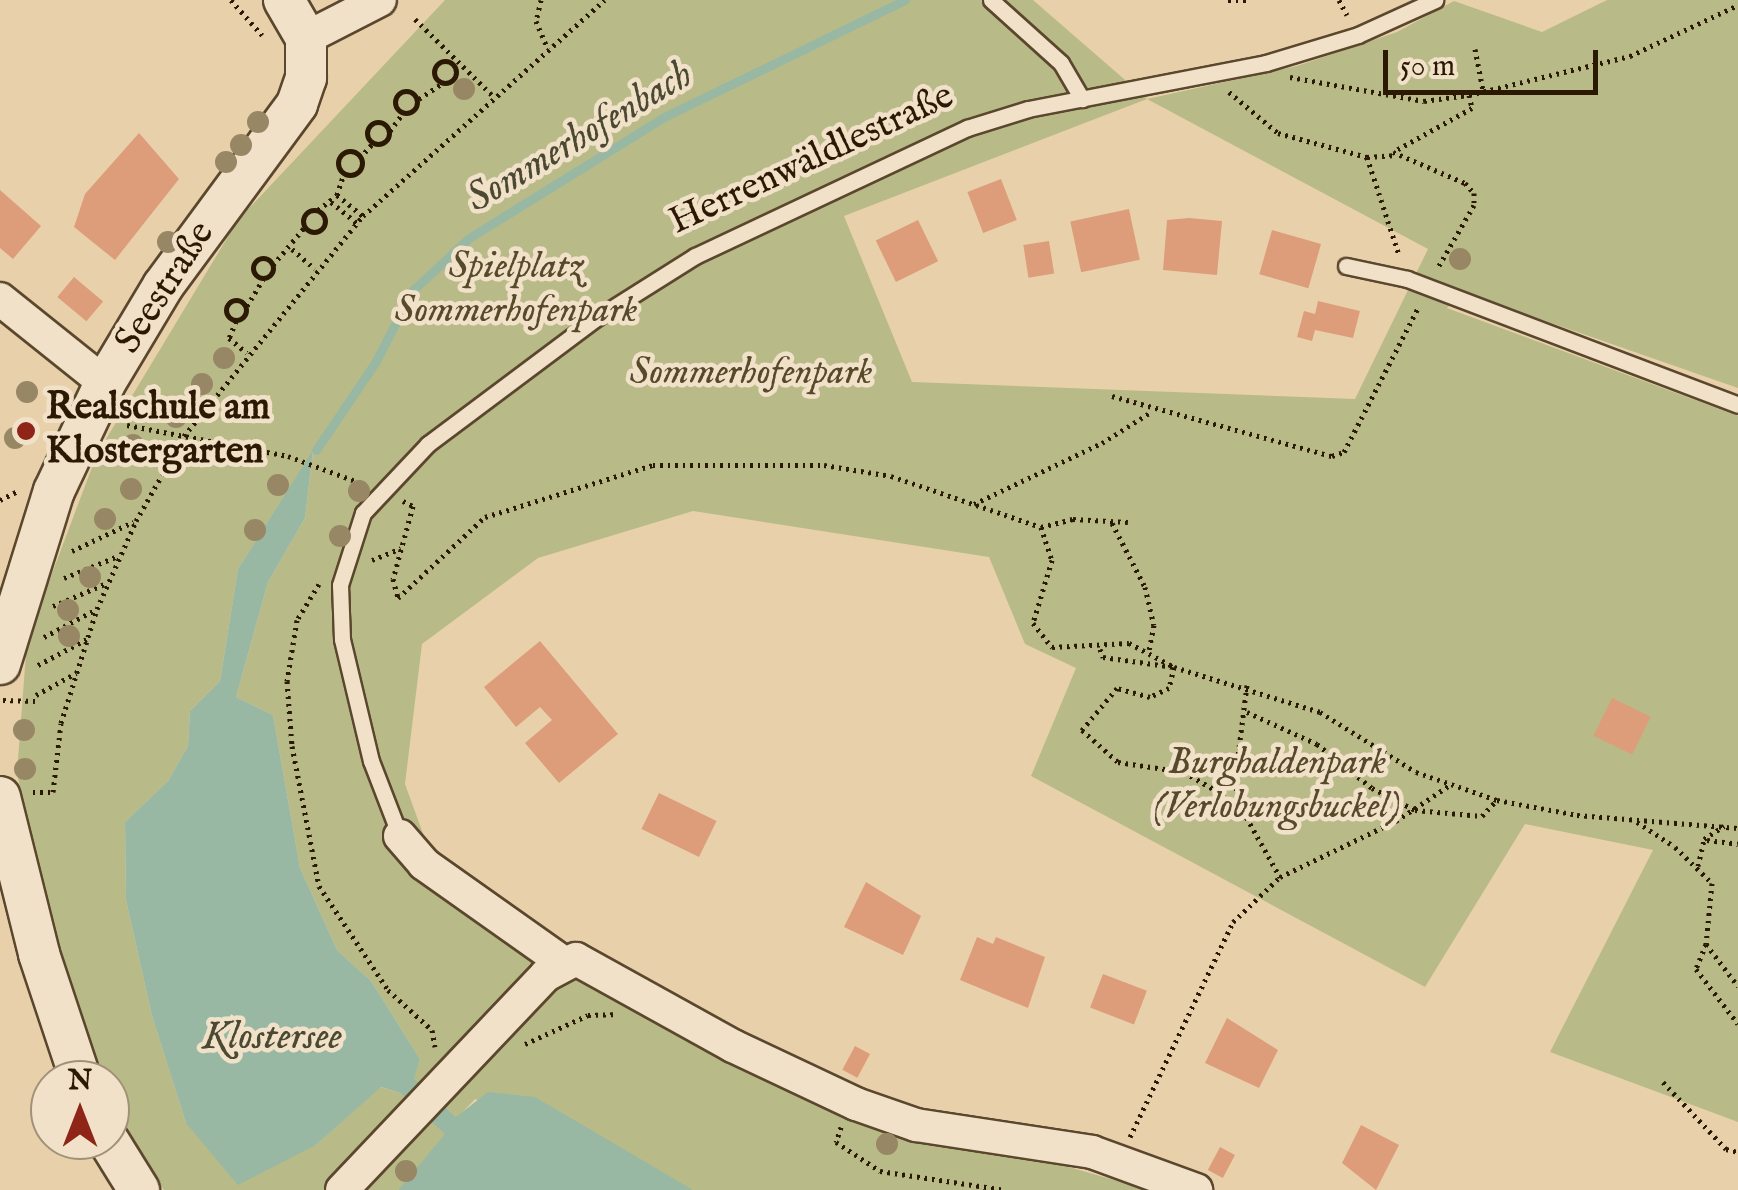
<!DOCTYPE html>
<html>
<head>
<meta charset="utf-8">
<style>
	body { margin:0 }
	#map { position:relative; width:1738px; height:1190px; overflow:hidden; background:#e8d1aa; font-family:"IM FELL English",serif }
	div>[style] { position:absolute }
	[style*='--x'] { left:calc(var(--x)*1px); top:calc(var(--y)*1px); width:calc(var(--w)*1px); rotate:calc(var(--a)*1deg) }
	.green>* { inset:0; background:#b8bb87 }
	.water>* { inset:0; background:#98b8a3 }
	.stream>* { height:9px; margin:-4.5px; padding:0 4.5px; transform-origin:4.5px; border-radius:4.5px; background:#98b8a3 }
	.building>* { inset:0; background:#dd9d7a; transform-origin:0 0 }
	.path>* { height:5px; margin-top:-2.5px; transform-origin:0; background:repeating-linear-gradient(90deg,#2c1903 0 2.5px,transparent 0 7.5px) }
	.path>.ring { margin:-2.5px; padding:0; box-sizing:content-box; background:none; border:5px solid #2c1903; border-radius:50% }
	.roads { filter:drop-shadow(2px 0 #5b472d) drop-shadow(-2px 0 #5b472d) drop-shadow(0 2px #5b472d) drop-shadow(0 -2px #5b472d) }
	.service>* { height:15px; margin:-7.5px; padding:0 7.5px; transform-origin:7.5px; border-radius:7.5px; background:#f0e1c8 }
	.minor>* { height:32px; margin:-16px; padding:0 16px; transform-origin:16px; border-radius:16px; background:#f0e1c8 }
	.tertiary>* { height:40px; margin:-20px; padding:0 20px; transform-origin:20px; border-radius:20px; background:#f0e1c8 }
	.trees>* { width:22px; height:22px; margin:-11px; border-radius:50%; background:#988764 }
	.dots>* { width:28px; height:28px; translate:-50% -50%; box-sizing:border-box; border:5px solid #f0e1c8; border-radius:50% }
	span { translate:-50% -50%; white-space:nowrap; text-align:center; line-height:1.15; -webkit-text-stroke:9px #f0e1c8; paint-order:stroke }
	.street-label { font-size:38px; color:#2c1903 }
	.park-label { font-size:38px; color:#564a2b; font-style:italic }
	.poi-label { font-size:38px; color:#2c1903; font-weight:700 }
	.left { translate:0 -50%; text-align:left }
	.water-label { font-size:40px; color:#4c4933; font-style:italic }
	.north { position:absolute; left:30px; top:1060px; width:100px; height:100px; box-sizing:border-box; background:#f0e1c8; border:2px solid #a29179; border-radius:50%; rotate:0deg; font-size:28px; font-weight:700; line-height:40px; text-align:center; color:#2c1903 }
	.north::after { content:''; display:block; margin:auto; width:35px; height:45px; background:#8f2418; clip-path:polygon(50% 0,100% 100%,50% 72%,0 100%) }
	.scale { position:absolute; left:1383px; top:50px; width:215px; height:45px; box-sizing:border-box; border:5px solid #2c1903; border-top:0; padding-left:12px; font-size:30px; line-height:35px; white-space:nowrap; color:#2c1903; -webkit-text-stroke:8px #f0e1c8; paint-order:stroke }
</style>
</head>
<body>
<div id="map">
	<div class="green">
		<div style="clip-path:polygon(evenodd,445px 0,1033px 0,1147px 99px,1297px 66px,1397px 32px,1454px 1px,1542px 32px,1607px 0,1738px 0,1738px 388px,1462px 292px,1447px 308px,1738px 416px,1738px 1122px,1550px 1052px,1653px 850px,1525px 824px,1425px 987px,1031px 776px,1076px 668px,1025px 644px,989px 557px,693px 511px,538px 558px,422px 644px,405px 784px,425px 839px,527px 948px,781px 1084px,1149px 1190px,693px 1190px,475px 1099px,457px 1118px,413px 1079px,420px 1059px,371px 981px,337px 950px,300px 868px,273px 715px,236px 697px,268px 582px,305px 518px,313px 451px,238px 569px,220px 681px,190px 711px,188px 746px,168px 781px,125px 822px,126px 900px,152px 1016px,186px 1123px,316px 1145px,380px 1087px,400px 1093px,446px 1134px,398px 1190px,164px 1190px,124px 1133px,110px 1080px,103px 1080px,49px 928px,17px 773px,27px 640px,97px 454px,238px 220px,445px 0,1147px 99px,1428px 249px,1355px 399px,912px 382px,844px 216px,1147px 99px)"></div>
	</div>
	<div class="water">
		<div style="clip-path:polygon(313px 450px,305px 518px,268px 582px,236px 697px,273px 715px,300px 868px,337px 950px,371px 981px,420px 1059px,414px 1079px,456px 1117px,488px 1092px,535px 1097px,693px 1190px,398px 1190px,445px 1134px,400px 1093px,381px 1087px,316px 1145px,238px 1185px,186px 1123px,152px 1016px,126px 900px,125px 822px,168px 781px,188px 746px,190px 711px,220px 681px,238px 569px)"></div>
	</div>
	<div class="stream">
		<div style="--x:316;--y:450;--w:105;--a:-55.9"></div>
		<div style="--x:375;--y:363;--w:81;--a:-62.8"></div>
		<div style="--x:412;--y:291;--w:78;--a:-42.9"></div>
		<div style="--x:469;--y:238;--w:232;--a:-31.8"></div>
		<div style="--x:666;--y:116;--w:266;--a:-25.9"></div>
	</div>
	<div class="building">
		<div style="clip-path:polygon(139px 133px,179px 179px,115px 260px,74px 227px,85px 194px)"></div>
		<div style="left:1001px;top:179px;width:44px;height:36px;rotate:69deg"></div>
		<div style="clip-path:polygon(0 190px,41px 226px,13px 259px,0 248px)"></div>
		<div style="left:1129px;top:209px;width:52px;height:60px;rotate:78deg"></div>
		<div style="clip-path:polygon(1189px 218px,1222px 221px,1217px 275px,1163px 270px,1167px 220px)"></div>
		<div style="left:918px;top:220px;width:46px;height:47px;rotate:64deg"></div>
		<div style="left:1272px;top:230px;width:51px;height:46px;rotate:16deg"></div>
		<div style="left:1049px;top:241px;width:33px;height:26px;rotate:81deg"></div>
		<div style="left:74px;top:277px;width:38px;height:26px;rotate:40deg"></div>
		<div style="clip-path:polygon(1318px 301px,1360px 311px,1353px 338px,1315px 330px,1312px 341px,1297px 337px,1304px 311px,1315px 314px)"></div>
		<div style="clip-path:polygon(540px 641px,618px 734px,559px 783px,525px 743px,552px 720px,540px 707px,516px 727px,484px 687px)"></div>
		<div style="left:1612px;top:698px;width:43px;height:42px;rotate:26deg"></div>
		<div style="left:659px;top:793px;width:64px;height:40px;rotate:26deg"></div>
		<div style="clip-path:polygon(866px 882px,921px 916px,903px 955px,844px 927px)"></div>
		<div style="clip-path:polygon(977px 937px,993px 944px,996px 937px,1045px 957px,1028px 1008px,960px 980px)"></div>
		<div style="left:1103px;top:974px;width:47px;height:36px;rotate:21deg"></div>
		<div style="clip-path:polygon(1227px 1018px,1278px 1050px,1259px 1088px,1205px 1063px)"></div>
		<div style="left:855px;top:1046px;width:17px;height:27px;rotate:28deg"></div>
		<div style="clip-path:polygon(1361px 1125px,1399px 1145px,1376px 1190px,1342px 1163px)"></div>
		<div style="left:1220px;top:1147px;width:17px;height:26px;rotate:28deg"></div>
	</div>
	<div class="path">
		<div style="--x:231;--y:0;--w:47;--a:48.5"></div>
		<div style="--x:541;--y:0;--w:22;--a:103"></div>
		<div style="--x:536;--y:21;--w:30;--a:67"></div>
		<div style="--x:1228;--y:0;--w:20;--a:0"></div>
		<div style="--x:1339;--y:0;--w:17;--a:62"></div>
		<div style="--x:415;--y:19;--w:110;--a:44.6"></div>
		<div style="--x:1475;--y:49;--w:42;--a:79"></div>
		<div class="ring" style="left:434px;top:61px;width:17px;height:17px"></div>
		<div style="--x:1290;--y:77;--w:136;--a:10.2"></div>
		<div style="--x:1424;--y:101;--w:45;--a:-7.6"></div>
		<div style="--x:1469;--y:95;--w:13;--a:77"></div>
		<div style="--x:1472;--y:108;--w:90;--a:150.9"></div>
		<div style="--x:1393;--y:152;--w:78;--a:23.3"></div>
		<div style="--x:1465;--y:183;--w:13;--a:48"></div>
		<div style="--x:1474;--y:193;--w:12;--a:90"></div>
		<div style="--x:1474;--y:205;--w:74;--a:120"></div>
		<div class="ring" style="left:395px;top:91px;width:17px;height:17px"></div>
		<div style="--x:1229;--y:92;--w:64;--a:39.9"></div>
		<div style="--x:1278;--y:133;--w:92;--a:15.1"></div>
		<div style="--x:1367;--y:157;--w:103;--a:71.9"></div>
		<div style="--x:1469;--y:95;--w:166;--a:-13.6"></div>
		<div style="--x:1630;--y:56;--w:119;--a:-25.3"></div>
		<div style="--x:419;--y:99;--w:27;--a:-34"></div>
		<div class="ring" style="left:367px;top:122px;width:17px;height:17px"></div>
		<div style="--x:390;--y:131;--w:22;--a:-54"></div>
		<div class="ring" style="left:338px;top:151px;width:19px;height:19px"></div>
		<div style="--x:1367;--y:157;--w:26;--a:-4"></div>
		<div style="--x:360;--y:158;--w:20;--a:-49"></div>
		<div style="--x:337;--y:195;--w:33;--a:39"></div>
		<div style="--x:331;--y:202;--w:33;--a:39"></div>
		<div class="ring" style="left:303px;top:210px;width:17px;height:17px"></div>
		<div style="--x:318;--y:210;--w:24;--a:-38"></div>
		<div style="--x:337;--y:195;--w:23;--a:-72"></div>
		<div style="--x:292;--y:249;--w:30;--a:41"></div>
		<div class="ring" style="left:253px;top:258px;width:15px;height:15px"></div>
		<div style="--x:273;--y:265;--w:48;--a:-50"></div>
		<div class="ring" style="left:226px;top:300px;width:15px;height:15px"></div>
		<div style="--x:247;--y:306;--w:31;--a:-59"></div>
		<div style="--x:236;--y:321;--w:18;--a:112"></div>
		<div style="--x:229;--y:338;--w:23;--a:40"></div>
		<div style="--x:1112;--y:396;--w:228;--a:15.3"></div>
		<div style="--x:1332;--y:456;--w:13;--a:-18"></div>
		<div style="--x:1344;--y:452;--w:164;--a:-62.8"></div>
		<div style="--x:127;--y:425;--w:164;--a:10.9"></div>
		<div style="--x:288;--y:456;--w:78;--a:20.3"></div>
		<div style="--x:0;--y:500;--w:20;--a:-27"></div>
		<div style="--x:403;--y:501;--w:11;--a:27"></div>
		<div style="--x:413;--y:506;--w:76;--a:105.3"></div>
		<div style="--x:393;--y:579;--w:20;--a:75"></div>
		<div style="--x:398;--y:598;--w:119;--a:-43"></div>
		<div style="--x:485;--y:517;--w:176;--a:-17.2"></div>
		<div style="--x:653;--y:465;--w:171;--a:0"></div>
		<div style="--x:824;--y:465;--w:68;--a:9.3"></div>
		<div style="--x:891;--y:476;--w:158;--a:18.8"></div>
		<div style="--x:1041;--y:527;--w:33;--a:-14"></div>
		<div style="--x:1073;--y:519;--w:55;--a:3.1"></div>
		<div style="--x:974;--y:504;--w:142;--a:-25.5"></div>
		<div style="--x:1102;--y:443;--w:58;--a:-32.3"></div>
		<div style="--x:1112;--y:523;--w:72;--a:62.7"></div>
		<div style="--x:1145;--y:587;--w:39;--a:77"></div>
		<div style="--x:1154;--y:625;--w:25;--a:101"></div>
		<div style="--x:1041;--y:527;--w:35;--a:72"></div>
		<div style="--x:1052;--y:560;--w:66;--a:106.8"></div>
		<div style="--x:1033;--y:623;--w:31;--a:52"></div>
		<div style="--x:1052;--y:647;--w:77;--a:-3"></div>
		<div style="--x:1129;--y:643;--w:51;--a:28.1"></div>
		<div style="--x:1174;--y:667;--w:153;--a:17.1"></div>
		<div style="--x:1320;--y:712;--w:113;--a:32"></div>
		<div style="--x:1416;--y:772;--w:86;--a:19.1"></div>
		<div style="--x:1497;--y:800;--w:81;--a:10.6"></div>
		<div style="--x:1577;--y:815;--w:162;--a:4.6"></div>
		<div style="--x:72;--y:551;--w:68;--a:-25.4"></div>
		<div style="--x:372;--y:560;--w:31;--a:-22"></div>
		<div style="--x:64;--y:578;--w:58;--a:-22.2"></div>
		<div style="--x:319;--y:584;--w:42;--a:121.4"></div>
		<div style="--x:297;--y:620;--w:62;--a:99.3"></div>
		<div style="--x:287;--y:681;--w:65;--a:85.6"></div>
		<div style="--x:292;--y:746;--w:143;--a:79.1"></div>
		<div style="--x:319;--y:886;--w:125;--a:56.4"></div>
		<div style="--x:388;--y:990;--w:59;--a:42.3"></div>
		<div style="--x:432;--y:1030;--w:17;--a:80"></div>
		<div style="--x:53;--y:606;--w:59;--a:-23.1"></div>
		<div style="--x:44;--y:637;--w:58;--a:-27.9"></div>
		<div style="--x:1100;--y:649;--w:9;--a:69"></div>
		<div style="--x:1103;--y:657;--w:72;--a:8"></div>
		<div style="--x:1174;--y:667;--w:22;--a:103"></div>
		<div style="--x:1169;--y:688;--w:21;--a:155"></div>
		<div style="--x:1150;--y:697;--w:34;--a:-165"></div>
		<div style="--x:1117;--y:688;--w:55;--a:129.8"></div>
		<div style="--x:1082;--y:730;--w:48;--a:41.6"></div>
		<div style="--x:1118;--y:762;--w:67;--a:8.6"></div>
		<div style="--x:1184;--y:772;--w:64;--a:30.2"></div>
		<div style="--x:38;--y:665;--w:55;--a:-28"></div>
		<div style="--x:1247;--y:685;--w:96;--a:97.2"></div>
		<div style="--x:1235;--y:780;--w:24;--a:81"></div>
		<div style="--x:1239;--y:804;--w:84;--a:60.7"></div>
		<div style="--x:36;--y:695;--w:46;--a:-28.8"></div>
		<div style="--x:3;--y:700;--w:32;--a:2"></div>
		<div style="--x:1247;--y:712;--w:77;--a:24.6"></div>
		<div style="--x:1317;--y:744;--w:70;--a:38.7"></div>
		<div style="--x:1372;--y:788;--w:48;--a:27.1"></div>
		<div style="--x:1415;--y:810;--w:67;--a:5.1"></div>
		<div style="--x:1482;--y:816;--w:22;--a:-47"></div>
		<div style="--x:33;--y:792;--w:20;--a:0"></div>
		<div style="--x:53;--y:792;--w:69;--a:-83.4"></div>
		<div style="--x:61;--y:723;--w:120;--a:-72.5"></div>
		<div style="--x:97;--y:609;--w:96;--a:-66.1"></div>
		<div style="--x:136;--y:521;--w:98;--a:-60.5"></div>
		<div style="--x:184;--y:436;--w:284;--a:-50.9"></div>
		<div style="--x:363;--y:216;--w:324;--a:-41.8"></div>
		<div style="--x:1637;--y:822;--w:45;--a:33.3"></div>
		<div style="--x:1675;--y:847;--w:52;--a:44.2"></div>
		<div style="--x:1712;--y:883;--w:61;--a:95.6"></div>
		<div style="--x:1706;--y:944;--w:53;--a:52.7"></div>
		<div style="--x:1707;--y:840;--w:31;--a:7"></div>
		<div style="--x:1698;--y:866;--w:28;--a:-77"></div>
		<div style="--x:1704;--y:839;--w:24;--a:-33"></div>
		<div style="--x:1706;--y:944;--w:27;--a:112"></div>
		<div style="--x:1696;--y:969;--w:69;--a:52.6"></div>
		<div style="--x:525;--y:1044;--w:69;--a:-24.7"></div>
		<div style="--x:588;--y:1015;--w:25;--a:-2"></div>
		<div style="--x:1663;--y:1082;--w:92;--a:46.8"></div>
		<div style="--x:1726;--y:1149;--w:12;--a:14"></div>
		<div style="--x:841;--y:1127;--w:16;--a:108"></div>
		<div style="--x:836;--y:1142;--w:53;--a:33.4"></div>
		<div style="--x:880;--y:1171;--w:127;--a:8.6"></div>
		<div style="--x:1130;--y:1137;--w:238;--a:-64.4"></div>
		<div style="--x:1233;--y:922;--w:65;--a:-43.8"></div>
		<div style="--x:1280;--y:877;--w:129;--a:-25.8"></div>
		<div style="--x:1396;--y:821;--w:65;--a:-33.7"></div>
	</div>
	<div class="roads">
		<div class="service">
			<div style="--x:991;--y:0;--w:94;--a:42"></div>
			<div style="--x:1061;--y:63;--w:42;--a:59.7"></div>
			<div style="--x:1346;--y:266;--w:62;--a:12"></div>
			<div style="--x:1407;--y:279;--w:354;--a:20.8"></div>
			<div style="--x:400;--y:836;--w:80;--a:-111.1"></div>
			<div style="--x:371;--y:761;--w:125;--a:-103.4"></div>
			<div style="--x:342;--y:639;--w:54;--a:-92.1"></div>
			<div style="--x:340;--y:585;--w:76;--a:-72.3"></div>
			<div style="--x:363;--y:513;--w:95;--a:-46.7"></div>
			<div style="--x:428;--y:444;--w:209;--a:-36.8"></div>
			<div style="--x:595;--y:319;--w:118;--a:-32.2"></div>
			<div style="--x:695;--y:256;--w:301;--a:-25.2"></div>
			<div style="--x:967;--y:128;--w:64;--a:-17.3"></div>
			<div style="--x:1028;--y:109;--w:242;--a:-10.9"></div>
			<div style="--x:1266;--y:63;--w:96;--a:-16.9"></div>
			<div style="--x:1358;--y:35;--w:85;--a:-24.4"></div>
		</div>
		<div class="minor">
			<div style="--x:306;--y:38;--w:83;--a:-27.2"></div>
			<div style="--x:0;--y:299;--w:134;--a:38.7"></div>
			<div style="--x:400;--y:836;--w:37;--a:49"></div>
			<div style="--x:424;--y:864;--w:171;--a:35.3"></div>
			<div style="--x:342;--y:1190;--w:296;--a:-46.5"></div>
			<div style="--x:546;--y:975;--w:34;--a:-28"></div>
			<div style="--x:576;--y:959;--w:179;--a:29"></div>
			<div style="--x:733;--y:1046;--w:136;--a:25.2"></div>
			<div style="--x:856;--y:1104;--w:64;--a:19.3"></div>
			<div style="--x:916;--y:1125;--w:178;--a:8.7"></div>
			<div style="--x:1092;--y:1152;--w:111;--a:20.1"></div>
		</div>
		<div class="tertiary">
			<div style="--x:0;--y:664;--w:181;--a:-72.7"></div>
			<div style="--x:54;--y:491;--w:119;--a:-64.7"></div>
			<div style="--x:105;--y:383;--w:113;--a:-59.1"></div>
			<div style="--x:163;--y:286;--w:226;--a:-53.6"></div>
			<div style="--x:297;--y:104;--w:28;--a:-71"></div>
			<div style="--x:306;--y:78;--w:40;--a:-90"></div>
			<div style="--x:306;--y:38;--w:44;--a:-120.1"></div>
			<div style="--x:0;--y:797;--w:162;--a:76"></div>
			<div style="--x:39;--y:954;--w:133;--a:71.6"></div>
			<div style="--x:108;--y:1140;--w:59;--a:58.2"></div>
		</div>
	</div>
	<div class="trees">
		<div style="left:464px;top:89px"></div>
		<div style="left:258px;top:122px"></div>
		<div style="left:241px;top:145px"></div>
		<div style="left:226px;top:162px"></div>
		<div style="left:168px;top:242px"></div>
		<div style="left:1460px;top:259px"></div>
		<div style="left:224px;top:358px"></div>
		<div style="left:202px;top:384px"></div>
		<div style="left:27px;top:392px"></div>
		<div style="left:176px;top:417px"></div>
		<div style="left:15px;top:438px"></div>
		<div style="left:133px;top:445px"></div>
		<div style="left:278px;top:485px"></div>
		<div style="left:131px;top:489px"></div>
		<div style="left:359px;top:491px"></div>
		<div style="left:105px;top:519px"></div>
		<div style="left:255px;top:530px"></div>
		<div style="left:340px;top:536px"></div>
		<div style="left:90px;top:577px"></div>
		<div style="left:68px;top:610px"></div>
		<div style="left:69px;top:636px"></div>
		<div style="left:24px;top:730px"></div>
		<div style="left:25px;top:769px"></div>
		<div style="left:887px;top:1144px"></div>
		<div style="left:406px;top:1171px"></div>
	</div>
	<div class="dots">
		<div style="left:26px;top:431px;background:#8f2418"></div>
	</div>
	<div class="street-label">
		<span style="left:812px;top:160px;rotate:-25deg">Herrenwäldlestraße</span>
		<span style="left:166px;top:288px;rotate:-57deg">Seestraße</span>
	</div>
	<div class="park-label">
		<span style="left:516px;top:290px">Spielplatz<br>Sommerhofenpark</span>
		<span style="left:751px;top:374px">Sommerhofenpark</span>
		<span style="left:1277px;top:786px">Burghaldenpark<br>(Verlobungsbuckel)</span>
	</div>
	<div class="poi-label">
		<span class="left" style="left:46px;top:431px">Realschule am<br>Klostergarten</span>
	</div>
	<div class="water-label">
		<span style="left:580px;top:138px;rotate:-31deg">Sommerhofenbach</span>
		<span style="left:272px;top:1038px">Klostersee</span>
	</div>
	<div class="north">N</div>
	<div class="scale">50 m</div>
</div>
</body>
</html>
